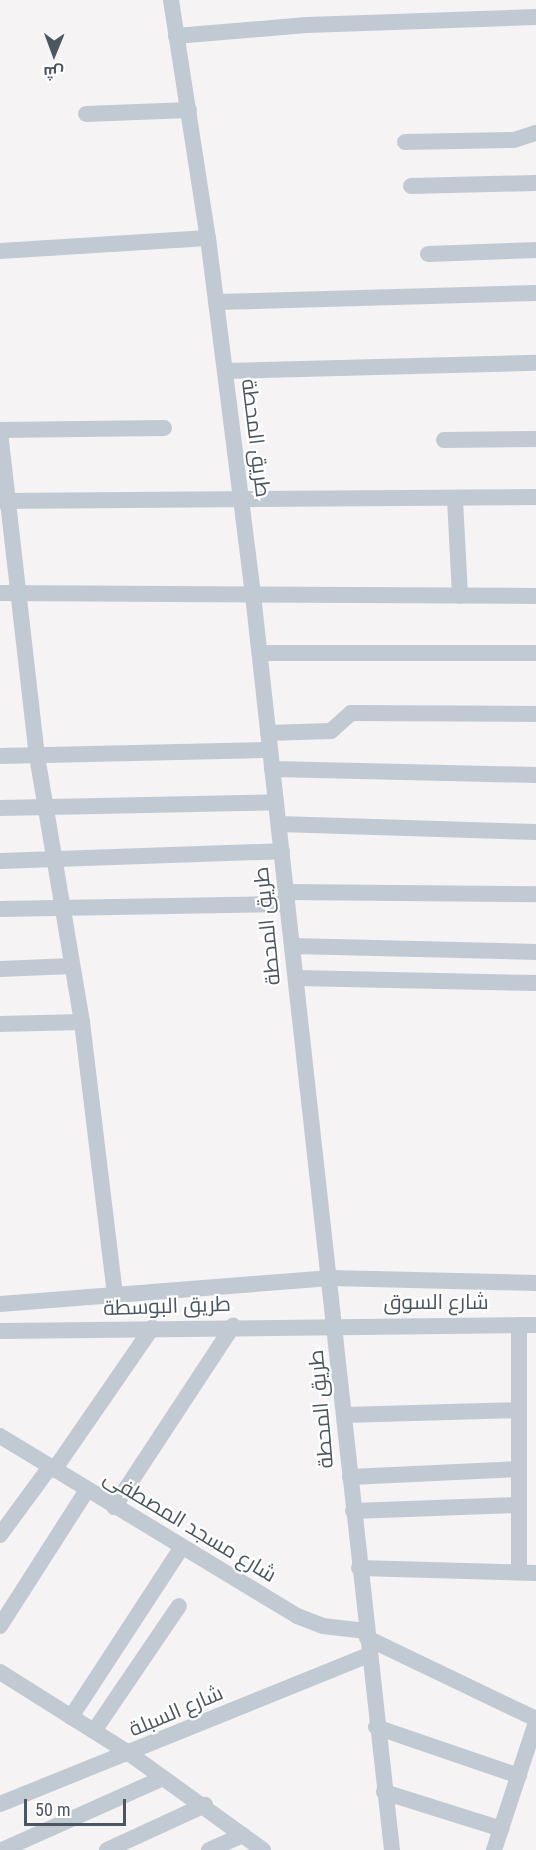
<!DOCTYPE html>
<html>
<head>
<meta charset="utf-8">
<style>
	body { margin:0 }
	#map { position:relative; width:536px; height:1850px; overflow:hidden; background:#f5f3f3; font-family:"Roboto Condensed",Cairo,sans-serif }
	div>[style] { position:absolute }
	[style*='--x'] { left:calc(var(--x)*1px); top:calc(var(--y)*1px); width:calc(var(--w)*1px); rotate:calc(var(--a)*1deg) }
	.minor>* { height:16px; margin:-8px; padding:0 8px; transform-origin:8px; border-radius:8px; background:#c1cad2 }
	span { translate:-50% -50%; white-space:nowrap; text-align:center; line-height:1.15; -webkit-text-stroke:4.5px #fff; paint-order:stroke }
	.street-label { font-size:21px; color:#4a5661 }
	.north { position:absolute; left:24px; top:24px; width:60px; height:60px; -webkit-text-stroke:4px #fff; paint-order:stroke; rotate:181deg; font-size:16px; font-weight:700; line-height:24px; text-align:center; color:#4a5661 }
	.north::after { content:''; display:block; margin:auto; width:21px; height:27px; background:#4a5661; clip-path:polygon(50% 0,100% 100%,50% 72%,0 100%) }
	.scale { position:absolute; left:24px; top:1799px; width:102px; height:27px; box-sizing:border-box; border:3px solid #4a5661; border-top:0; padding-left:8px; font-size:18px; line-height:21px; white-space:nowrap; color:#4a5661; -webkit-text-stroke:4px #fff; paint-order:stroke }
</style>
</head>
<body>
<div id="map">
	<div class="minor">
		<div style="--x:171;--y:0;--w:241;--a:81.2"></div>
		<div style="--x:208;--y:238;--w:360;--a:82.8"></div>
		<div style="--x:253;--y:595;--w:1263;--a:83.68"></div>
		<div style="--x:176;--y:36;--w:131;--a:-4.8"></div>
		<div style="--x:307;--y:25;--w:229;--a:-2"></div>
		<div style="--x:86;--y:114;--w:103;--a:-2.2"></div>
		<div style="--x:405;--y:142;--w:109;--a:-1.1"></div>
		<div style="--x:514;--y:140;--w:23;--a:-18"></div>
		<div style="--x:411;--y:186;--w:125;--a:-1.4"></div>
		<div style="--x:0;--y:251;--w:208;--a:-3.6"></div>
		<div style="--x:428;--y:254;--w:108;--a:-2.1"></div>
		<div style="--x:216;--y:302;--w:320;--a:-1.6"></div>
		<div style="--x:225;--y:371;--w:311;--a:-1.5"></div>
		<div style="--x:0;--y:430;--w:164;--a:-0.7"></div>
		<div style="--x:0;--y:432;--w:326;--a:83.5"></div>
		<div style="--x:37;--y:756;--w:270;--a:80.4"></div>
		<div style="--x:82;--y:1022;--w:275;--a:83.1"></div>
		<div style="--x:444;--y:440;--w:92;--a:-0.6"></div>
		<div style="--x:455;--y:500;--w:96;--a:87"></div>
		<div style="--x:0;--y:501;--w:536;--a:-0.43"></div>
		<div style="--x:0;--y:593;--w:536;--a:0.32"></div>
		<div style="--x:260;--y:653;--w:276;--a:0"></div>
		<div style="--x:268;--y:733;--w:63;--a:-1.8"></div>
		<div style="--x:331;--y:731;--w:27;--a:-42"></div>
		<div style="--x:351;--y:713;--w:185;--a:0.3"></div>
		<div style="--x:0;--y:756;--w:270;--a:-1.3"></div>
		<div style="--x:272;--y:769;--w:264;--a:1.3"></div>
		<div style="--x:0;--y:808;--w:276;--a:-1.2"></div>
		<div style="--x:279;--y:824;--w:257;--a:1.8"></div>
		<div style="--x:0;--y:861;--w:282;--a:-2"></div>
		<div style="--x:286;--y:892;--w:250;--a:0.5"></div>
		<div style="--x:0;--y:909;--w:287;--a:-1"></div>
		<div style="--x:292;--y:946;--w:244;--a:1.4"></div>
		<div style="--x:0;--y:969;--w:72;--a:-2.4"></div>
		<div style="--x:296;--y:978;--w:240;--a:1.2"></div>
		<div style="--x:0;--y:1024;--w:82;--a:-1.4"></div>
		<div style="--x:0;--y:1304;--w:332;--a:-4.5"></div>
		<div style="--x:331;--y:1278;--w:205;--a:1.4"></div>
		<div style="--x:0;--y:1331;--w:536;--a:-0.64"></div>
		<div style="--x:344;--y:1415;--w:174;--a:-1.6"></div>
		<div style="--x:0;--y:1436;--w:347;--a:31.2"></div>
		<div style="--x:297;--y:1616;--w:28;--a:21"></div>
		<div style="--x:323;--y:1626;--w:43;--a:6.6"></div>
		<div style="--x:54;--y:1470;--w:173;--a:-55.4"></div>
		<div style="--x:350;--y:1477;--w:168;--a:-2.7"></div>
		<div style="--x:114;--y:1507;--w:217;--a:-56.7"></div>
		<div style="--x:353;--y:1511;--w:165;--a:-2.1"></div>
		<div style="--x:0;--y:1535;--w:84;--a:-53.7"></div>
		<div style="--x:359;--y:1568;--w:177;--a:1.6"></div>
		<div style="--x:519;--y:1572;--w:247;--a:-90"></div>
		<div style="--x:0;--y:1626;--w:161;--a:-57.4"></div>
		<div style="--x:367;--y:1638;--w:187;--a:25.6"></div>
		<div style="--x:0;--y:1672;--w:154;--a:32.2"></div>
		<div style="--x:130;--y:1754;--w:164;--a:35.8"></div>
		<div style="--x:71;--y:1717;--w:202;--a:-56.9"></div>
		<div style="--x:376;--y:1727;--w:151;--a:18.9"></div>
		<div style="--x:94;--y:1731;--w:151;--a:-55.8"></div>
		<div style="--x:384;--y:1792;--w:123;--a:17.5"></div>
		<div style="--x:0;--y:1804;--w:398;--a:-22"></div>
		<div style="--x:2;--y:1850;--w:176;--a:-24.1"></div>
		<div style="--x:107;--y:1850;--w:108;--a:-24.7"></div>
		<div style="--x:209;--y:1850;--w:37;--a:-24"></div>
		<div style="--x:494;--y:1850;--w:135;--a:-71.8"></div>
	</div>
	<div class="street-label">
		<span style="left:256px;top:438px;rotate:83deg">طريق المحطة</span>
		<span style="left:267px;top:926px;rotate:-96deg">طريق المحطة</span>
		<span style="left:436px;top:1302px">شارع السوق</span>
		<span style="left:167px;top:1306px;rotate:-2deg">طريق البوسطة</span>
		<span style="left:321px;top:1409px;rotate:-95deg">طريق المحطة</span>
		<span style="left:190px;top:1526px;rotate:31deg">شارع مسجد المصطفى</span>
		<span style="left:176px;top:1711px;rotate:-23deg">شارع السبلة</span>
	</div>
	<div class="north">ش</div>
	<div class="scale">50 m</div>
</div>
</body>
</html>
